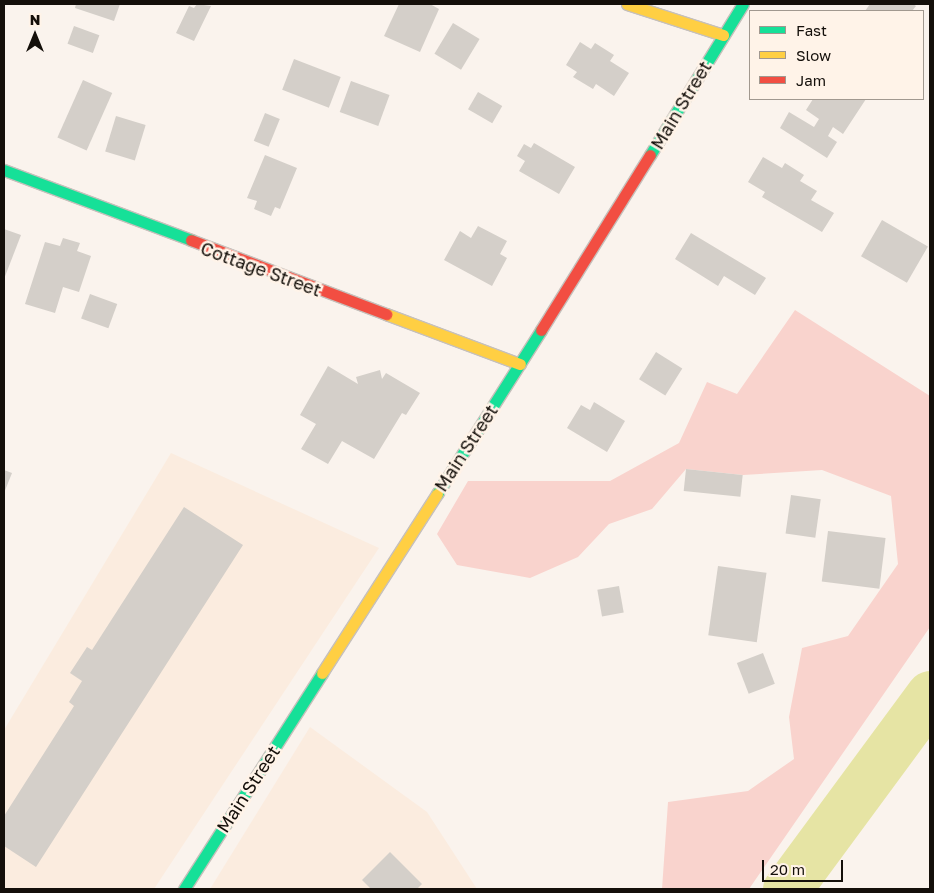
<!DOCTYPE html>
<html>
<head>
<meta charset="utf-8">
<style>
	body { margin:0 }
	#map { position:relative; width:934px; height:893px; overflow:hidden; background:#faf3ed; font-family:"Golos Text",sans-serif }
	div>[style] { position:absolute }
	[style*='--x'] { left:calc(var(--x)*1px); top:calc(var(--y)*1px); width:calc(var(--w)*1px); rotate:calc(var(--a)*1deg) }
	.built>* { inset:0; background:#fbecdf }
	.green>* { inset:0; background:#f9d3cd }
	.river>* { height:49px; margin:-24.5px; padding:0 24.5px; transform-origin:24.5px; border-radius:24.5px; background:#e6e4a4 }
	.building>* { inset:0; background:#d4cfc9; transform-origin:0 0 }
	.roads { filter:drop-shadow(1px 0 #c6c0bb) drop-shadow(-1px 0 #c6c0bb) drop-shadow(0 1px #c6c0bb) drop-shadow(0 -1px #c6c0bb) }
	.fast>* { height:11px; margin:-5.5px; padding:0 5.5px; transform-origin:5.5px; border-radius:5.5px; background:#16e098 }
	.slow>* { height:11px; margin:-5.5px; padding:0 5.5px; transform-origin:5.5px; border-radius:5.5px; background:#ffcf43 }
	.jam>* { height:11px; margin:-5.5px; padding:0 5.5px; transform-origin:5.5px; border-radius:5.5px; background:#f24e42 }
	span { translate:-50% -50%; white-space:nowrap; text-align:center; line-height:1.15; -webkit-text-stroke:5px #fff3e8; paint-order:stroke }
	.street-label { font-size:18px; color:#140f0a }
	.frame { position:absolute; inset:0; border:5px solid #140f0a; pointer-events:none }
	.legend { position:absolute; left:749px; top:10px; width:175px; height:90px; box-sizing:border-box; background:#fff3e8; border:1px solid #a1988f; margin:0; padding:6px 9px; list-style:none; font-size:15px; color:#140f0a }
	.legend li { display:flex; align-items:center; gap:10px; height:25px }
	.legend b { width:25px; border:1px solid #a1988f }
	.north { position:absolute; left:10px; top:10px; width:50px; height:50px; -webkit-text-stroke:4px #fff3e8; paint-order:stroke; rotate:0deg; font-size:14px; font-weight:700; line-height:20px; text-align:center; color:#140f0a }
	.north::after { content:''; display:block; margin:auto; width:18px; height:22px; background:#140f0a; clip-path:polygon(50% 0,100% 100%,50% 72%,0 100%) }
	.scale { position:absolute; left:762px; top:860px; width:81px; height:22px; box-sizing:border-box; border:2px solid #140f0a; border-top:0; padding-left:6px; font-size:15px; line-height:18px; white-space:nowrap; color:#140f0a; -webkit-text-stroke:4px #fff3e8; paint-order:stroke }
</style>
</head>
<body>
<div id="map">
	<div class="built">
		<div style="clip-path:polygon(171px 453px,379px 548px,154px 889px,4px 889px,4px 730px)"></div>
		<div style="clip-path:polygon(310px 727px,427px 812px,477px 889px,210px 889px)"></div>
	</div>
	<div class="green">
		<div style="clip-path:polygon(795px 310px,930px 396px,930px 627px,749px 889px,662px 889px,668px 802px,748px 791px,794px 759px,789px 717px,802px 648px,848px 636px,898px 564px,891px 496px,822px 470px,743px 475px,686px 469px,652px 509px,609px 524px,578px 557px,530px 578px,457px 565px,437px 534px,468px 481px,610px 481px,679px 443px,707px 382px,737px 394px)"></div>
	</div>
	<div class="river">
		<div style="--x:787;--y:889;--w:241;--a:-53.6"></div>
	</div>
	<div class="building">
		<div style="clip-path:polygon(76px 4px,120px 4px,114px 21px,75px 8px)"></div>
		<div style="clip-path:polygon(197px 4px,211px 6px,194px 41px,176px 33px,189px 6px,194px 8px)"></div>
		<div style="clip-path:polygon(399px 4px,430px 4px,439px 9px,420px 52px,384px 36px)"></div>
		<div style="clip-path:polygon(870px 4px,913px 4px,916px 6px,912px 11px,865px 11px)"></div>
		<div style="left:453px;top:23px;width:31px;height:36px;rotate:31deg"></div>
		<div style="left:74px;top:26px;width:27px;height:19px;rotate:20deg"></div>
		<div style="clip-path:polygon(580px 42px,591px 49px,595px 43px,614px 55px,610px 61px,629px 73px,614px 96px,596px 84px,593px 89px,573px 77px,577px 72px,566px 65px)"></div>
		<div style="left:294px;top:59px;width:50px;height:33px;rotate:21deg"></div>
		<div style="left:83px;top:80px;width:32px;height:63px;rotate:24deg"></div>
		<div style="left:351px;top:81px;width:41px;height:33px;rotate:20deg"></div>
		<div style="left:478px;top:92px;width:28px;height:20px;rotate:30deg"></div>
		<div style="clip-path:polygon(813px 99px,866px 99px,843px 134px,833px 127px,828px 136px,837px 142px,827px 158px,780px 128px,789px 112px,814px 127px,819px 119px,806px 110px)"></div>
		<div style="left:265px;top:113px;width:16px;height:30px;rotate:22deg"></div>
		<div style="left:116px;top:116px;width:31px;height:37px;rotate:17deg"></div>
		<div style="clip-path:polygon(534px 143px,575px 167px,559px 194px,519px 171px,525px 161px,517px 156px,524px 144px,531px 148px)"></div>
		<div style="clip-path:polygon(265px 155px,297px 168px,280px 209px,275px 207px,271px 216px,254px 209px,257px 201px,247px 198px)"></div>
		<div style="clip-path:polygon(763px 157px,782px 168px,785px 163px,804px 175px,800px 181px,817px 191px,811px 200px,834px 213px,822px 232px,762px 197px,765px 192px,748px 182px)"></div>
		<div style="left:882px;top:220px;width:53px;height:42px;rotate:30deg"></div>
		<div style="clip-path:polygon(478px 226px,507px 241px,500px 254px,507px 258px,492px 286px,444px 260px,460px 231px,471px 238px)"></div>
		<div style="clip-path:polygon(4px 229px,21px 235px,4px 279px)"></div>
		<div style="clip-path:polygon(691px 233px,766px 278px,755px 295px,724px 276px,718px 286px,675px 259px)"></div>
		<div style="clip-path:polygon(63px 238px,80px 243px,77px 251px,91px 256px,79px 292px,63px 287px,55px 313px,25px 304px,45px 242px,60px 246px)"></div>
		<div style="left:90px;top:294px;width:29px;height:26px;rotate:20deg"></div>
		<div style="left:656px;top:352px;width:31px;height:32px;rotate:32deg"></div>
		<div style="clip-path:polygon(328px 366px,358px 384px,356px 377px,380px 370px,382px 379px,386px 373px,420px 393px,406px 415px,402px 413px,374px 459px,342px 441px,328px 464px,301px 449px,316px 424px,300px 415px)"></div>
		<div style="clip-path:polygon(594px 402px,625px 421px,607px 452px,567px 428px,581px 405px,590px 410px)"></div>
		<div style="left:686px;top:469px;width:57px;height:22px;rotate:6deg"></div>
		<div style="clip-path:polygon(4px 470px,12px 473px,4px 493px)"></div>
		<div style="left:791px;top:495px;width:30px;height:39px;rotate:8deg"></div>
		<div style="clip-path:polygon(184px 507px,243px 545px,36px 867px,4px 846px,4px 816px,74px 706px,69px 702px,82px 681px,70px 673px,87px 647px,92px 650px)"></div>
		<div style="left:828px;top:531px;width:58px;height:51px;rotate:7deg"></div>
		<div style="left:718px;top:566px;width:49px;height:70px;rotate:8deg"></div>
		<div style="left:619px;top:586px;width:27px;height:22px;rotate:80deg"></div>
		<div style="left:763px;top:653px;width:33px;height:28px;rotate:69deg"></div>
		<div style="clip-path:polygon(390px 852px,422px 884px,417px 889px,371px 889px,362px 880px)"></div>
	</div>
	<div class="roads">
		<div class="fast">
			<div style="--x:650;--y:155;--w:177;--a:-58.4"></div>
			<div style="--x:4;--y:170;--w:200;--a:20.5"></div>
			<div style="--x:437;--y:494;--w:194;--a:-57.6"></div>
			<div style="--x:184;--y:889;--w:256;--a:-57.4"></div>
		</div>
		<div class="slow">
			<div style="--x:627;--y:4;--w:101;--a:17.9"></div>
			<div style="--x:386;--y:314;--w:143;--a:20.5"></div>
			<div style="--x:322;--y:673;--w:213;--a:-57.3"></div>
		</div>
		<div class="jam">
			<div style="--x:191;--y:240;--w:209;--a:20.8"></div>
			<div style="--x:541;--y:330;--w:206;--a:-58.1"></div>
		</div>
	</div>
	<div class="street-label">
		<span style="left:681px;top:105px;rotate:-59deg">Main Street</span>
		<span style="left:261px;top:269px;rotate:20deg">Cottage Street</span>
		<span style="left:466px;top:448px;rotate:-57deg">Main Street</span>
		<span style="left:248px;top:789px;rotate:-57deg">Main Street</span>
	</div>
	<div class="frame"></div>
	<ul class="legend">
	<li><b style="height:6px;background:#16e098"></b>Fast</li>
	<li><b style="height:6px;background:#ffcf43"></b>Slow</li>
	<li><b style="height:6px;background:#f24e42"></b>Jam</li>
	</ul>
	<div class="north">N</div>
	<div class="scale">20 m</div>
</div>
</body>
</html>
